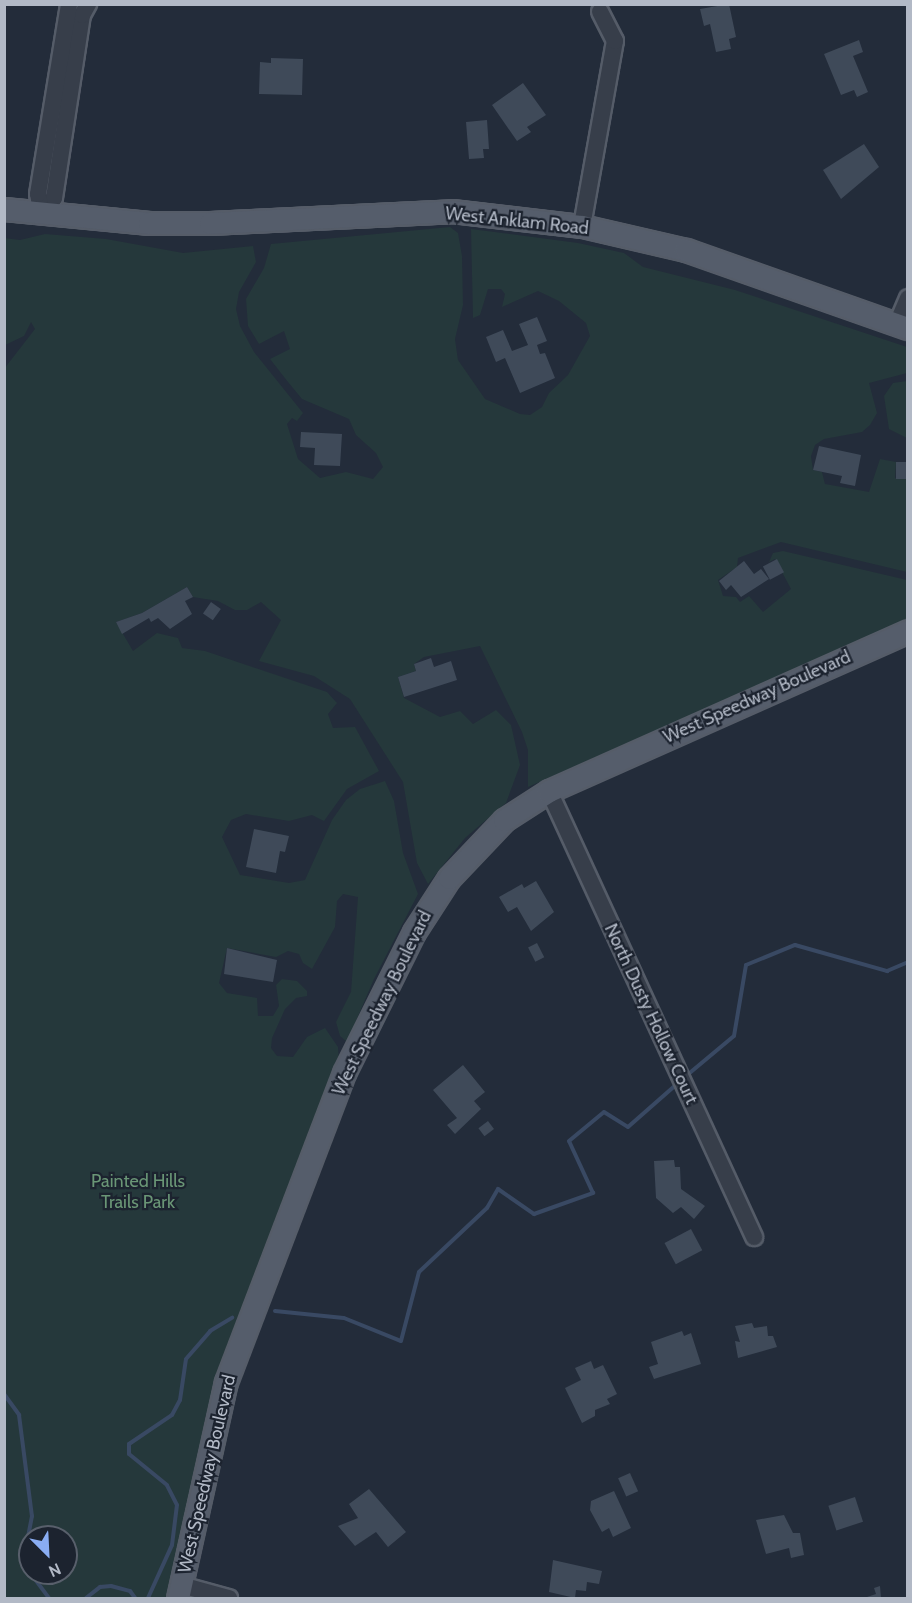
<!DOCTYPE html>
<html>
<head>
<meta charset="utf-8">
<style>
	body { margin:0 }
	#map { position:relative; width:912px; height:1603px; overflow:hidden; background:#232c3a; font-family:Cabin,sans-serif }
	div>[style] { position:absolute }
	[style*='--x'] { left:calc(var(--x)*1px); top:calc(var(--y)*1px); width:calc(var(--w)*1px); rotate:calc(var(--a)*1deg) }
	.green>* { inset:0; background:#25383b }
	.stream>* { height:4px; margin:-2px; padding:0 2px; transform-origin:2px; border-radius:2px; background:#394963 }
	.building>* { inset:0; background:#3f4a59; transform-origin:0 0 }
	.roads { filter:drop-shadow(2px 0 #555c68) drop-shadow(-2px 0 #555c68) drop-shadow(0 2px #555c68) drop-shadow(0 -2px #555c68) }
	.minor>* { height:16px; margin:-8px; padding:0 8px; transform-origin:8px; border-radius:8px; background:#373e4a }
	.major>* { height:21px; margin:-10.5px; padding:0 10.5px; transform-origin:10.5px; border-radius:10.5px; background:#555d6b }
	span { translate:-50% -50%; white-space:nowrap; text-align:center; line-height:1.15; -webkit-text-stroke:4.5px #1c232f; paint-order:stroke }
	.street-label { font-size:18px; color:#b2b9c6 }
	.park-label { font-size:18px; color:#6a9676 }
	.frame { position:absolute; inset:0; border:6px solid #b2b9c6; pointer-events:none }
	.north { position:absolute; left:18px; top:1525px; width:60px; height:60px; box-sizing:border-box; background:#1c232f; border:2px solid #585f6b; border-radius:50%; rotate:156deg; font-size:16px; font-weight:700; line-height:24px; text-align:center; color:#b2b9c6 }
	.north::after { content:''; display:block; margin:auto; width:21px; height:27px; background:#8aadf3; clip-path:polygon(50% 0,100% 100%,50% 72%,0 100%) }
</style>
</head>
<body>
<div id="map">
	<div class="green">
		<div style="clip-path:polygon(evenodd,450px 227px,458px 233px,462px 256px,463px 305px,455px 339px,458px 360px,485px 399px,520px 414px,530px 415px,542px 407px,549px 393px,568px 375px,590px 336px,586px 323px,559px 301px,538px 291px,502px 307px,505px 294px,501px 289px,488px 289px,480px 315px,473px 318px,471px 229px,578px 243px,624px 253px,643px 267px,735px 290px,907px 347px,907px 373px,869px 383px,877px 413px,870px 425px,862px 432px,824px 439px,815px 445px,811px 456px,813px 470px,822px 472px,825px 484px,869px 492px,880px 459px,896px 462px,895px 478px,907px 479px,907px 572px,781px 542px,738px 558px,737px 567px,718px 580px,723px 596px,736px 597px,740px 602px,749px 596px,763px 612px,791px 589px,775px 559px,769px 562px,773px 553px,783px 551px,907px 580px,907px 620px,528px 787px,528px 750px,522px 732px,480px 646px,424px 657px,414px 664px,416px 671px,398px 677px,404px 698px,440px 717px,460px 711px,473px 724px,496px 710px,511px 725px,520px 765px,506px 803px,465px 838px,428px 884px,417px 863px,403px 782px,350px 699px,314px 676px,259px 661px,281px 620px,261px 602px,247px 610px,235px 610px,218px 601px,193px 597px,187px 587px,142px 613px,116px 622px,133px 651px,157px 633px,178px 638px,182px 648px,205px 651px,327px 692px,337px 703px,328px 714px,333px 728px,355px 727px,379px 771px,347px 789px,324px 821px,312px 815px,289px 821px,246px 814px,231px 820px,222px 837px,240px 875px,289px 883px,305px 880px,332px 820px,346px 800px,360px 789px,385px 781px,394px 801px,403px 853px,418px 894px,374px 979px,347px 1042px,340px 1036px,336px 1022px,351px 992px,358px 897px,343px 894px,337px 901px,335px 927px,312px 969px,303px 963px,299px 954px,288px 951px,276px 957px,227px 948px,219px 983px,227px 993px,257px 998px,258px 1016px,273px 1016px,279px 1006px,276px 985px,282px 979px,297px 981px,307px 991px,307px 996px,296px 998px,285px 1009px,272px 1038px,271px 1048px,277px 1056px,293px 1057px,307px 1037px,325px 1028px,338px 1047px,339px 1061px,252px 1282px,206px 1415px,171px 1598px,5px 1598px,4px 369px,35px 329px,31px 322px,24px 336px,5px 345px,4px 238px,20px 240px,45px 234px,106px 239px,183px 253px,253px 246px,256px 262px,239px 292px,236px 309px,240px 326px,254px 352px,303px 413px,297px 421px,292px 418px,287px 424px,298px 459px,320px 478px,346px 472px,373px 479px,383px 467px,376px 453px,356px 435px,349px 419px,302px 399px,288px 382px,270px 359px,290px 349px,284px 331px,259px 344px,248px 326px,246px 299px,264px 268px,271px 244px,450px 227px,30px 1537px,66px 1537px,66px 1573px,30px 1573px,30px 1537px)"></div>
		<div style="clip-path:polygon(907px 381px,908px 381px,907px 438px,889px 429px,884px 396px,893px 383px)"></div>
	</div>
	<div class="stream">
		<div style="--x:686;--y:1076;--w:62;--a:-39.8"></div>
		<div style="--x:734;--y:1036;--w:72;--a:-80.4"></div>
		<div style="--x:746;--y:965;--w:53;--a:-22.2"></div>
		<div style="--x:795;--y:945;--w:96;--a:15.8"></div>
		<div style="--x:887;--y:971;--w:23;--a:-23"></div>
		<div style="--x:275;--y:1311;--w:69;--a:5.8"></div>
		<div style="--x:344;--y:1318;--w:61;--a:22"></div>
		<div style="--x:401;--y:1341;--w:71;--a:-75.4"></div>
		<div style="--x:419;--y:1272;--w:93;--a:-43.3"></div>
		<div style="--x:487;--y:1208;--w:22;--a:-60"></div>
		<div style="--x:498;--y:1189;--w:44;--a:34.8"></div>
		<div style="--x:534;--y:1214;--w:63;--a:-19.6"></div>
		<div style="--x:593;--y:1193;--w:57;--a:-114.8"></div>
		<div style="--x:569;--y:1141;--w:45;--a:-39.6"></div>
		<div style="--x:604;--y:1112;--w:28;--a:32"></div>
		<div style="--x:628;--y:1127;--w:67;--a:-41.3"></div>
		<div style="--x:4;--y:1394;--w:26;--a:54"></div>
		<div style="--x:19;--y:1415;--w:102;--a:82.7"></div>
		<div style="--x:32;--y:1516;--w:48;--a:100.8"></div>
		<div style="--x:23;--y:1563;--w:44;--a:53.4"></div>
		<div style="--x:86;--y:1598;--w:18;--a:-38"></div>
		<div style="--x:100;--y:1587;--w:11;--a:-5"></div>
		<div style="--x:111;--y:1586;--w:20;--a:15"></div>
		<div style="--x:130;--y:1591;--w:9;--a:54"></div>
		<div style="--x:148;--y:1598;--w:58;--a:-65.6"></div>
		<div style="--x:172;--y:1545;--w:40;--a:-82.9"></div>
		<div style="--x:177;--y:1505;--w:22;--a:-117"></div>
		<div style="--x:167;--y:1485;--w:49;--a:-140.8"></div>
		<div style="--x:129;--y:1454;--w:10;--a:-90"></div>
		<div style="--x:129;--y:1444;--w:52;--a:-34"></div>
		<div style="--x:172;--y:1415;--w:17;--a:-62"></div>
		<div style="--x:180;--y:1400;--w:41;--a:-81.7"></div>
		<div style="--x:186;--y:1359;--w:37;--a:-49"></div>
		<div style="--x:210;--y:1331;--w:26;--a:-31"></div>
	</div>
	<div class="building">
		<div style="clip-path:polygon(729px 4px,736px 37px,729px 39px,731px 49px,716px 52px,710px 24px,704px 26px,700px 9px)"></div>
		<div style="clip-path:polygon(859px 40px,863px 52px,853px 56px,868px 92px,857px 97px,854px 90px,841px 95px,824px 54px)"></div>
		<div style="clip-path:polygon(271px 58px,303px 59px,302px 95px,259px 94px,260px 62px,271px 63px)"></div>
		<div style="clip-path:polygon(523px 83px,546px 115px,527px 127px,531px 132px,517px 141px,492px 105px)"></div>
		<div style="clip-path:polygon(487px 120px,489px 149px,483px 149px,484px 158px,469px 159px,466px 122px)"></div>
		<div style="clip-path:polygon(864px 144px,879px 167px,841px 199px,823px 170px)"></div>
		<div style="clip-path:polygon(537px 317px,547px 341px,537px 345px,540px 354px,545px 353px,555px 378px,520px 393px,505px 358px,496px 362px,486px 337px,503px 330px,512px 351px,528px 345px,519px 324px)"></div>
		<div style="clip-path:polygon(301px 432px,342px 434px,340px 466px,314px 465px,315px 448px,300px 447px)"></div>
		<div style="clip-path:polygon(819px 446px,861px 455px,855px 486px,840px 483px,842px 476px,813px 470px)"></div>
		<div style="left:896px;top:462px;width:12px;height:17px"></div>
		<div style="left:777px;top:559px;width:15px;height:16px;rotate:62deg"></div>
		<div style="clip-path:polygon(744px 561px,754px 574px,761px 569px,769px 579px,741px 597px,731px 585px,726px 590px,719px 581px)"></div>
		<div style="clip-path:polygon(187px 587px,193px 597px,185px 601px,192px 614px,170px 629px,158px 618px,151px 622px,149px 618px,122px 634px,116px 622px,142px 613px)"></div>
		<div style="left:211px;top:602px;width:12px;height:14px;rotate:35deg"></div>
		<div style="clip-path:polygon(431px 658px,434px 667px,451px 661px,457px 680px,404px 697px,398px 677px,416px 671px,414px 664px)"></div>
		<div style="clip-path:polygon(254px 829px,289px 836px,285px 852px,280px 851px,276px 873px,246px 867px)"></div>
		<div style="clip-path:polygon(536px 881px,554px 912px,531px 931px,517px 907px,508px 912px,499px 897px,522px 884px,524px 888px)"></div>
		<div style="left:537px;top:943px;width:16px;height:10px;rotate:63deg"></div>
		<div style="clip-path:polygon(227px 948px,277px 960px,273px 982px,224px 974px)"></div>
		<div style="clip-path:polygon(463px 1065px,485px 1092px,474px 1101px,481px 1109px,455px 1134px,447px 1125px,457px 1118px,433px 1090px)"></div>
		<div style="left:488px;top:1121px;width:10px;height:12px;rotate:53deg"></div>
		<div style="clip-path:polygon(674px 1160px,675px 1167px,680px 1167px,681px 1189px,705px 1206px,694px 1219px,681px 1207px,673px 1213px,656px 1198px,654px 1161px)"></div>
		<div style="left:691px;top:1229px;width:24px;height:30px;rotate:62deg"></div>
		<div style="clip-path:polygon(752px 1323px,754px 1328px,767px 1326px,768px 1336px,773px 1336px,777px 1347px,738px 1358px,735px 1341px,740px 1342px,735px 1326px)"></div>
		<div style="clip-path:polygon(682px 1331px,684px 1336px,691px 1333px,701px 1364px,654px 1379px,649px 1367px,658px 1364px,651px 1342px)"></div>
		<div style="clip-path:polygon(591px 1361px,594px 1369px,603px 1365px,617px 1394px,607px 1399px,610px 1404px,595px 1410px,595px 1416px,582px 1423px,565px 1388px,581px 1380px,575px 1368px)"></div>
		<div style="left:630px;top:1473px;width:20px;height:13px;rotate:66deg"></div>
		<div style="clip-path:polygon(369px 1489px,406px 1532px,388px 1547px,376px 1532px,355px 1546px,338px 1526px,358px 1518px,349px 1504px)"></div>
		<div style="clip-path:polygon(614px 1491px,631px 1528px,613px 1537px,609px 1528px,602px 1532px,590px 1510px,591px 1501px)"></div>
		<div style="left:855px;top:1497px;width:26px;height:28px;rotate:72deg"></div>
		<div style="clip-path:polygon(784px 1515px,793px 1533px,800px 1533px,804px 1555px,791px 1558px,789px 1548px,766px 1554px,756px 1520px)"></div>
		<div style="clip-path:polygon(553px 1560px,602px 1571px,599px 1584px,587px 1582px,586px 1591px,576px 1590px,575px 1598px,549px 1592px)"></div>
		<div style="clip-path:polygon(880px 1586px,881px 1598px,864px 1598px,876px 1594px,874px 1588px)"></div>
	</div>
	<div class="roads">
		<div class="minor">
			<div style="--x:41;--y:212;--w:19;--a:-47"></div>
			<div style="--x:54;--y:198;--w:185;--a:-81.3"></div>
			<div style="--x:82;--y:15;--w:13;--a:-61"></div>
			<div style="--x:41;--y:212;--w:18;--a:-99"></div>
			<div style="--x:38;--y:194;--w:193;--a:-80.7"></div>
			<div style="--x:582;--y:226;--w:188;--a:-79.9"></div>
			<div style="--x:615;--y:41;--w:33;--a:-117"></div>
			<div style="--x:897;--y:324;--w:28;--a:-67"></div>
			<div style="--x:549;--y:791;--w:491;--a:65.3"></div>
			<div style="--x:181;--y:1585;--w:50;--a:15.2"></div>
		</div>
		<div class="major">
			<div style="--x:4;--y:209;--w:146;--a:5.5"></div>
			<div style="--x:149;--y:223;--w:61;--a:0"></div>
			<div style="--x:210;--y:223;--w:242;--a:-2.8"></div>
			<div style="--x:452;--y:211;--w:131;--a:6.6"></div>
			<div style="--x:582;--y:226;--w:107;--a:13"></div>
			<div style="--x:686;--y:250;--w:235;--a:19.4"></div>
			<div style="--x:178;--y:1598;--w:221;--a:-77.5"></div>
			<div style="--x:226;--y:1382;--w:331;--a:-69.1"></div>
			<div style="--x:344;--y:1073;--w:157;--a:-63.6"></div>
			<div style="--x:414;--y:932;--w:64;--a:-57.1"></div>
			<div style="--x:449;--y:878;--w:80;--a:-46.5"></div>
			<div style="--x:504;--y:820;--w:54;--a:-32.8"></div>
			<div style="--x:549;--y:791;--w:393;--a:-24"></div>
		</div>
	</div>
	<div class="street-label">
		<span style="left:517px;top:221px;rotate:6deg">West Anklam Road</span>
		<span style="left:757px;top:697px;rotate:-24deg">West Speedway Boulevard</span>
		<span style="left:382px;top:1003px;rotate:-64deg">West Speedway Boulevard</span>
		<span style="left:651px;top:1014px;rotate:65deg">North Dusty Hollow Court</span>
		<span style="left:207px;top:1474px;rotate:-77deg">West Speedway Boulevard</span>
	</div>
	<div class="park-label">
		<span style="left:138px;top:1192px">Painted Hills<br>Trails Park</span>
	</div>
	<div class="frame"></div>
	<div class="north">N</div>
</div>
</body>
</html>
